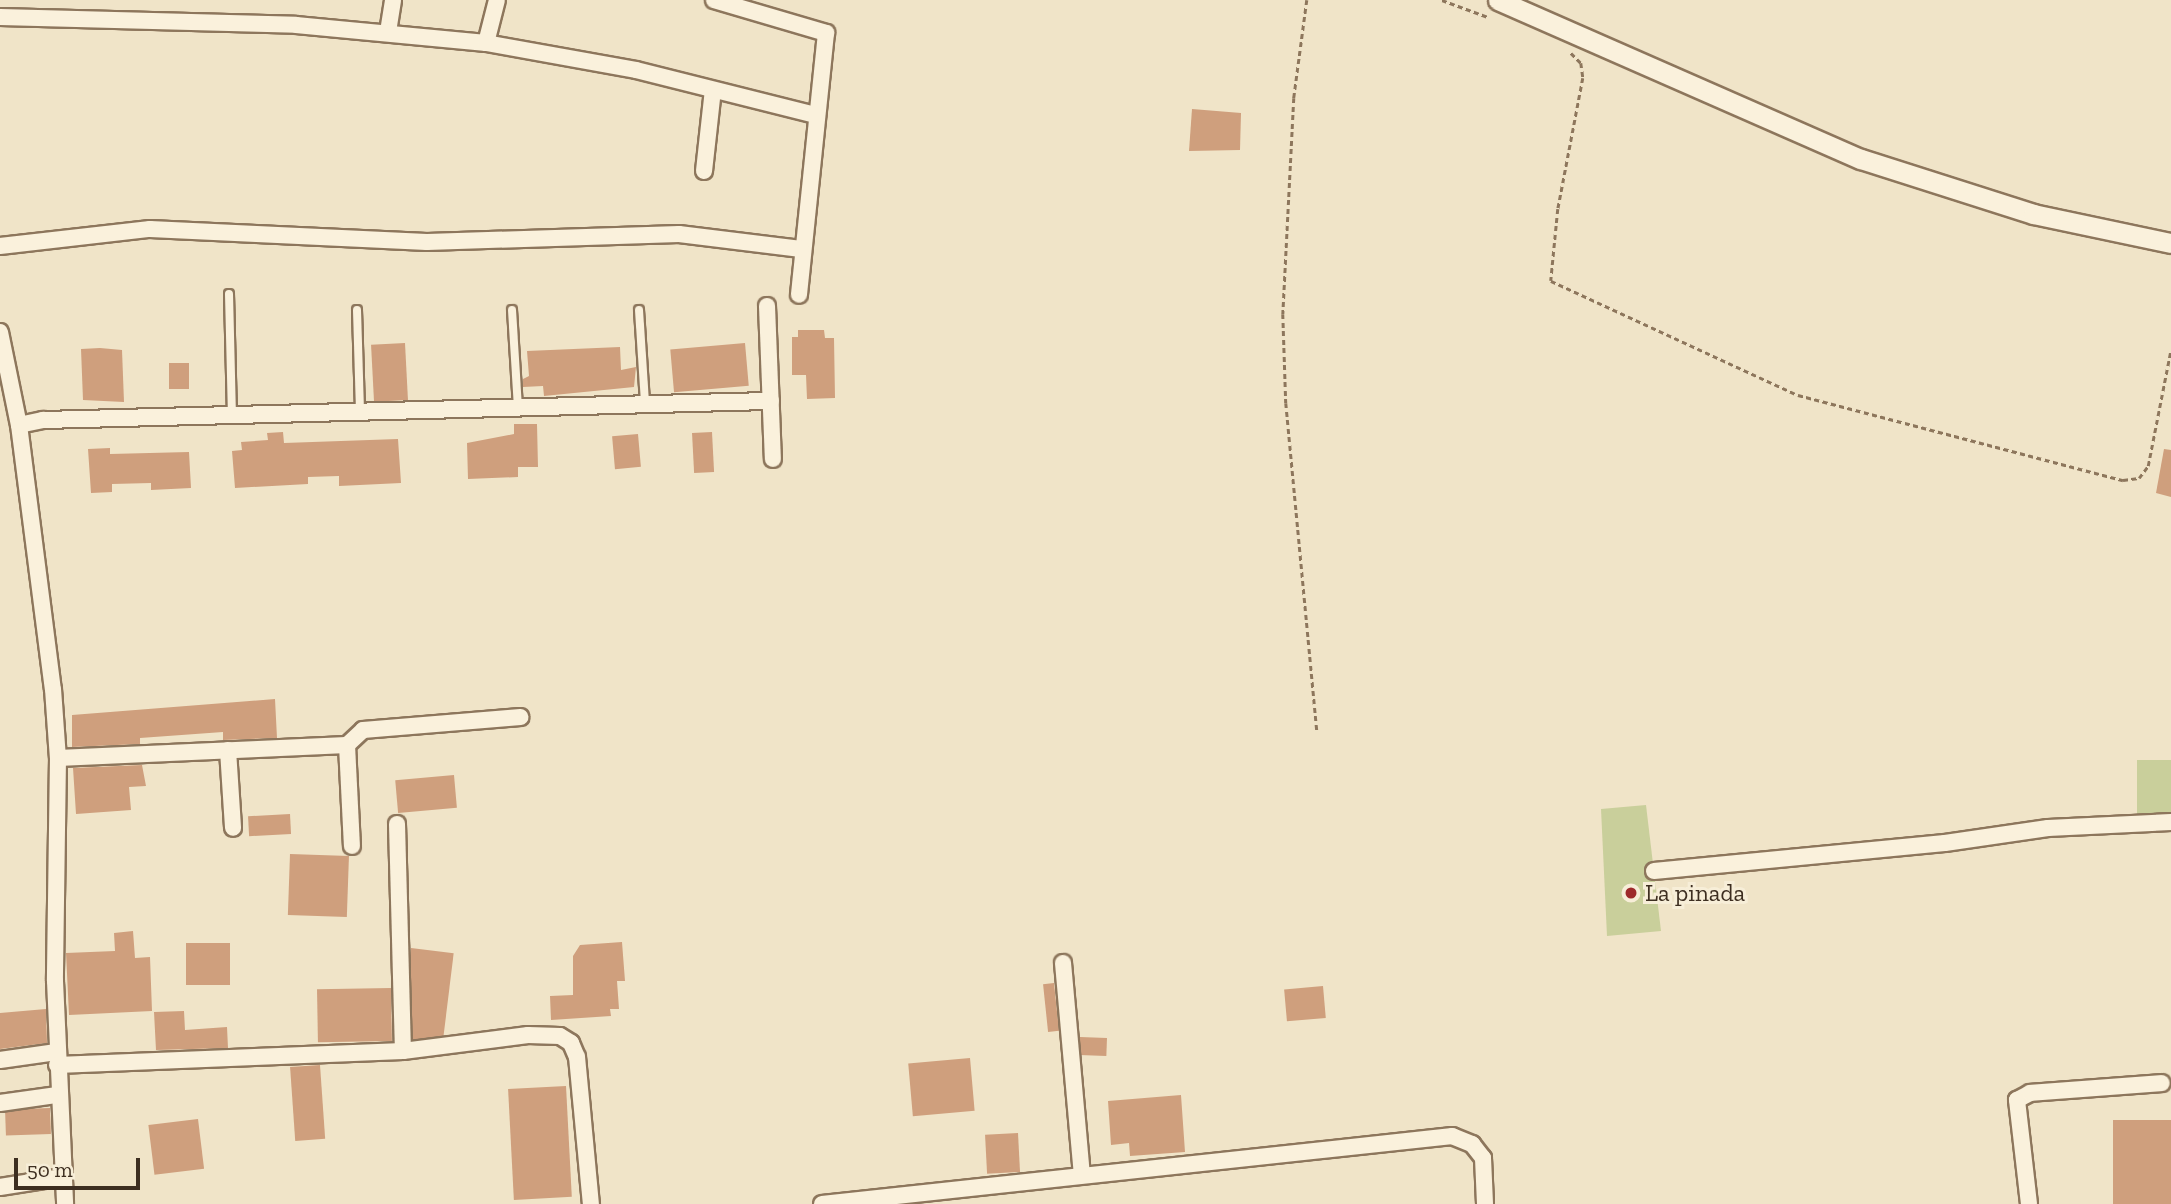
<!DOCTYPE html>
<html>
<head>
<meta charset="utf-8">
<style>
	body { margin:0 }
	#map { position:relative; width:2171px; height:1204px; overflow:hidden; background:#f0e4c8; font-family:"Zilla Slab",serif }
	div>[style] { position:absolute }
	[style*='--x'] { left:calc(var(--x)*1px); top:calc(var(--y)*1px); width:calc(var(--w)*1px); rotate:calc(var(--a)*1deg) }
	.green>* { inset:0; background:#c9cf9b; transform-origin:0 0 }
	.building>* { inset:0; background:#cf9f7d; transform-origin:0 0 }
	.path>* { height:2.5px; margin-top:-1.25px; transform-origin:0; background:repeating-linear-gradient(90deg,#8d765c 0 5px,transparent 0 8.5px) }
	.roads { filter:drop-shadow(2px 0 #8d765c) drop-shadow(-2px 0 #8d765c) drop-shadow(0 2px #8d765c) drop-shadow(0 -2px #8d765c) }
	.service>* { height:8px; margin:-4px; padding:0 4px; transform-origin:4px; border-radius:4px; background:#faf1dc }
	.minor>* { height:16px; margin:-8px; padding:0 8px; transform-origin:8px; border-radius:8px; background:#faf1dc }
	.tertiary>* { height:19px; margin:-9.5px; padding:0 9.5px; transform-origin:9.5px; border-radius:9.5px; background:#faf1dc }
	.dots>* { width:19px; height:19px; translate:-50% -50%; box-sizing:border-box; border:4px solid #f7eed8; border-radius:50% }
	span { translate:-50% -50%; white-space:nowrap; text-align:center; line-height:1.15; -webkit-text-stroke:6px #f7eed8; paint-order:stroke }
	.poi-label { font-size:24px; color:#3d2e20 }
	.left { translate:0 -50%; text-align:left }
	.scale { position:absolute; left:14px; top:1158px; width:126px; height:32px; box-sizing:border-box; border:4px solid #3d2e20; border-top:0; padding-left:9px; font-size:21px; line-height:24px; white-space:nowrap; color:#3d2e20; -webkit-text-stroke:5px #f7eed8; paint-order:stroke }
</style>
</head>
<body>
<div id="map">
	<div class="green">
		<div style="left:2171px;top:760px;width:62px;height:34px;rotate:90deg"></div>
		<div style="clip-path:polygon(1646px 805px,1661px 931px,1607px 936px,1601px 809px)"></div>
	</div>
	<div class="building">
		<div style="clip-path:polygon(1192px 109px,1241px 113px,1240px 150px,1189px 151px)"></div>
		<div style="clip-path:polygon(798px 330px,824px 330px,825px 338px,834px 338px,835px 398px,807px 399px,806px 375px,792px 375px,792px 337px,798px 337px)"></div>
		<div style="left:405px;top:343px;width:57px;height:34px;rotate:87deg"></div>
		<div style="left:745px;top:343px;width:43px;height:75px;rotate:85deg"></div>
		<div style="clip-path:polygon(620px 347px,621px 370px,636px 367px,634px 387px,544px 396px,543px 386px,523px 387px,523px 379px,529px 376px,527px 351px)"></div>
		<div style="clip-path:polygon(100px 348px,122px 350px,124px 402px,83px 400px,81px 349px)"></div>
		<div style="left:169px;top:363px;width:20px;height:26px"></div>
		<div style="clip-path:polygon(514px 424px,537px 424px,538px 467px,518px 467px,518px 477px,468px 479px,467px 443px,514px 434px)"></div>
		<div style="clip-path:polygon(283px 432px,284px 443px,398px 439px,401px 483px,339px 486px,339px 476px,308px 477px,308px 484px,235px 488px,232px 451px,242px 450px,241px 442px,268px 440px,267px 433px)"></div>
		<div style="left:712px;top:432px;width:40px;height:20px;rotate:87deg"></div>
		<div style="left:638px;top:434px;width:33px;height:26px;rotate:85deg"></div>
		<div style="clip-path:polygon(110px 448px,110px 454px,189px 452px,191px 488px,151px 490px,151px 483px,112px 484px,112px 492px,91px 493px,88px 449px)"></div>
		<div style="clip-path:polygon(2164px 449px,2171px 450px,2171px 497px,2156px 493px)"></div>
		<div style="clip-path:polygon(275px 699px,277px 738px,223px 740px,223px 732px,140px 738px,140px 744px,72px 747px,72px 715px)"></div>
		<div style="clip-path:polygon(142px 765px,146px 786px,129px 787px,131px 810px,76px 814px,73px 768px)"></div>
		<div style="left:454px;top:775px;width:33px;height:59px;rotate:85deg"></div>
		<div style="left:290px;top:814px;width:20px;height:42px;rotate:87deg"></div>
		<div style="left:290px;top:854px;width:59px;height:61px;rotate:2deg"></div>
		<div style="clip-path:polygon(133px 931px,135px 958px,150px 957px,152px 1011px,69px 1015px,66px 953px,115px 951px,114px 933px)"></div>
		<div style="clip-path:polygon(622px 942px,625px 981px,617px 981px,619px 1009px,610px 1009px,611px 1016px,551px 1020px,550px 996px,573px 995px,573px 956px,580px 945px)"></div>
		<div style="left:186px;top:943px;width:44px;height:42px"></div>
		<div style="left:411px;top:948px;width:43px;height:91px;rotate:7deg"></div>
		<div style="left:1054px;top:983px;width:48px;height:11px;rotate:84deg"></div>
		<div style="left:1323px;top:986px;width:32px;height:39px;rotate:85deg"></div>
		<div style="left:391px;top:988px;width:53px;height:74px;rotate:89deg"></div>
		<div style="clip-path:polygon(46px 1009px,47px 1043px,0 1049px,0 1013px)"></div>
		<div style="clip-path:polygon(184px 1011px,185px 1030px,227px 1027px,228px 1048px,156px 1050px,154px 1012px)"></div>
		<div style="left:1080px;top:1037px;width:27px;height:18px;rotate:2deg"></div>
		<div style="left:970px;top:1058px;width:53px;height:62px;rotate:85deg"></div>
		<div style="left:320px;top:1065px;width:74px;height:30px;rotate:86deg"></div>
		<div style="left:566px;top:1086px;width:111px;height:58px;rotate:87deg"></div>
		<div style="clip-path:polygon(1181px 1095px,1185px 1152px,1130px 1156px,1129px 1143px,1111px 1145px,1108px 1101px)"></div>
		<div style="left:50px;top:1108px;width:26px;height:45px;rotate:88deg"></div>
		<div style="left:198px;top:1119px;width:50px;height:50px;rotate:83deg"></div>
		<div style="left:2171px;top:1120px;width:84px;height:58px;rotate:90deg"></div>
		<div style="left:1018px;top:1133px;width:39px;height:33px;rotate:87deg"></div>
	</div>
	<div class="path">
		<div style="--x:1307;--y:0;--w:99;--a:97.6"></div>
		<div style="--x:1294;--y:98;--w:216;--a:92.9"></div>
		<div style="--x:1283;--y:314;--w:89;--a:88.1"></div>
		<div style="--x:1286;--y:403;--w:331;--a:84.6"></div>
		<div style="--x:1442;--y:0;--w:49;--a:20.3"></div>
		<div style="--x:1571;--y:53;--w:14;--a:45"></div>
		<div style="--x:1581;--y:63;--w:15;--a:82"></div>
		<div style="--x:1583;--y:78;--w:133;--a:100.8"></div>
		<div style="--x:1558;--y:209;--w:72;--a:95.6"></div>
		<div style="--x:1551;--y:281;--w:272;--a:24.8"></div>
		<div style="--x:1798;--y:395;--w:336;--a:14.7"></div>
		<div style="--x:2123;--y:480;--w:16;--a:-7"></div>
		<div style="--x:2139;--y:478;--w:15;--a:-53"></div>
		<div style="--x:2148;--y:466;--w:119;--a:-78.9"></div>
	</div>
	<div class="roads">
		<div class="service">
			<div style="--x:229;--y:294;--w:121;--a:88.6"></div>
			<div style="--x:357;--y:310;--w:102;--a:88.3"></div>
			<div style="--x:512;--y:310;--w:98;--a:86.5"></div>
			<div style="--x:639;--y:310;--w:94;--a:86.3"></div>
		</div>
		<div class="minor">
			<div style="--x:714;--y:0;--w:117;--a:16.4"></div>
			<div style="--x:826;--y:33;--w:263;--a:95.9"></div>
			<div style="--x:0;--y:17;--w:296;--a:1.5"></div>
			<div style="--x:296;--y:25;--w:191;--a:5.4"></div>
			<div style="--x:486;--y:43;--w:152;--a:10.2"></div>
			<div style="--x:636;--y:70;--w:185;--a:14.1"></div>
			<div style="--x:388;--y:32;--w:32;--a:-81"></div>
			<div style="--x:486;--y:43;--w:44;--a:-75.7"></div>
			<div style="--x:704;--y:171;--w:81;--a:-83.7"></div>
			<div style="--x:0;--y:246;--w:151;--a:-6.5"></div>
			<div style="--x:150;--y:229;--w:277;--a:2.7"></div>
			<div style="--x:427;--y:242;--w:252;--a:-1.8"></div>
			<div style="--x:679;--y:234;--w:123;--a:7"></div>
			<div style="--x:767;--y:306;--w:153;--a:87.8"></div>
			<div style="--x:0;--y:332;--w:95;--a:78.5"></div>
			<div style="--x:19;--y:425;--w:266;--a:82.7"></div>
			<div style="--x:53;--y:689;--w:69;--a:85.9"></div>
			<div style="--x:58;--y:758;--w:223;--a:90.8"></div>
			<div style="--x:55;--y:981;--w:223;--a:87.4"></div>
			<div style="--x:19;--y:425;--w:25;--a:-12"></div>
			<div style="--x:43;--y:420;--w:728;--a:-1.5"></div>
			<div style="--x:347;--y:745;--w:101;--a:87.2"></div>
			<div style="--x:228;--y:750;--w:78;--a:86.3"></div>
			<div style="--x:58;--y:758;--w:289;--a:-2.6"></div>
			<div style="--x:347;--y:745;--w:22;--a:-43"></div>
			<div style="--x:363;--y:730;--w:158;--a:-4.7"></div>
			<div style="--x:397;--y:824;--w:227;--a:88.5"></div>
			<div style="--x:1654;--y:871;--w:292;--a:-5.5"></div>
			<div style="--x:1945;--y:843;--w:104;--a:-8.3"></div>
			<div style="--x:2048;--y:828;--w:123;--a:-2.8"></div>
			<div style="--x:1063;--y:963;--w:213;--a:84.9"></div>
			<div style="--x:0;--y:1060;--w:57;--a:-8.1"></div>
			<div style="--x:57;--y:1065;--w:346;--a:-2.3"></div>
			<div style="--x:403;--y:1051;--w:126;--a:-7.3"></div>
			<div style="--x:528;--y:1035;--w:32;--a:2"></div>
			<div style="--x:560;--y:1036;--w:13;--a:32"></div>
			<div style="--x:571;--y:1043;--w:15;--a:67"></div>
			<div style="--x:577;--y:1057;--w:148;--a:84.6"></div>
			<div style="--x:0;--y:1103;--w:58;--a:-8"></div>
			<div style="--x:0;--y:1187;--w:64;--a:-9"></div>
			<div style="--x:822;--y:1204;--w:634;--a:-6.16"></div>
			<div style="--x:1452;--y:1136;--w:22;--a:22"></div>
			<div style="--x:1472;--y:1144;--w:18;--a:52"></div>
			<div style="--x:1483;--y:1158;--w:46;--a:87.5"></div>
			<div style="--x:2029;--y:1204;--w:105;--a:-96.6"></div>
			<div style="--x:2017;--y:1100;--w:15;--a:-28"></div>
			<div style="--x:2030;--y:1093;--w:132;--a:-4.3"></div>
		</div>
		<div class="tertiary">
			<div style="--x:1498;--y:0;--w:396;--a:23.7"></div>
			<div style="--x:1861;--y:159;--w:181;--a:17.7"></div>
			<div style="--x:2033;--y:214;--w:141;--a:11.9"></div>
		</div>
	</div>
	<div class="dots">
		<div style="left:1631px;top:893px;background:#9e2a2b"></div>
	</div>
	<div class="poi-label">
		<span class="left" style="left:1645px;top:893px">La pinada</span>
	</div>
	<div class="scale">50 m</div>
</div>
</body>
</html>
